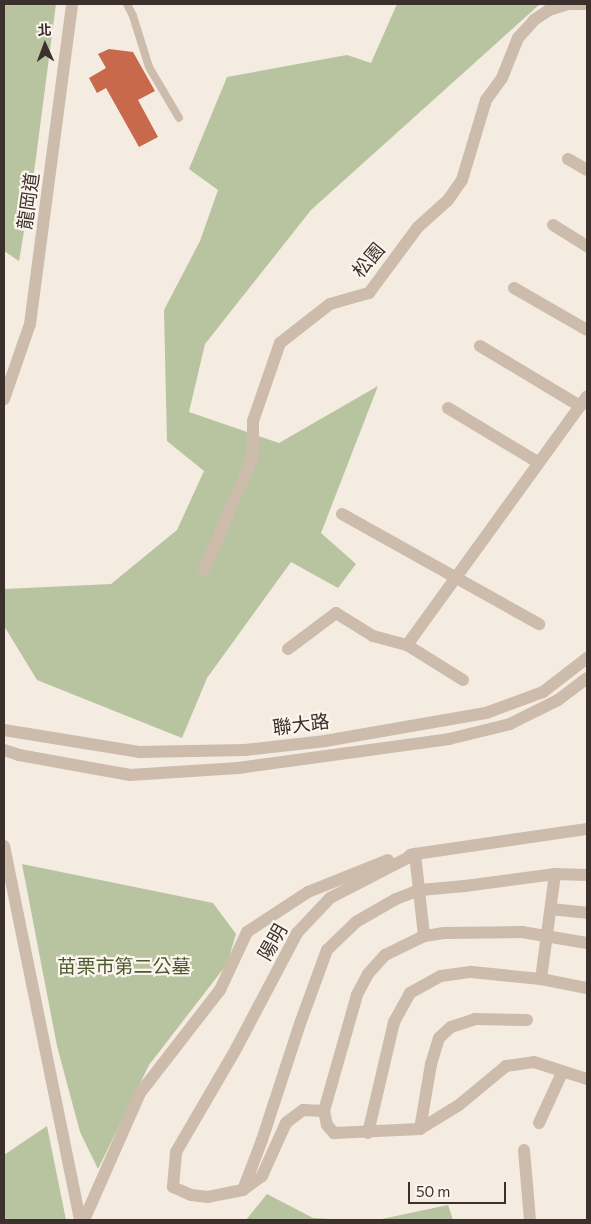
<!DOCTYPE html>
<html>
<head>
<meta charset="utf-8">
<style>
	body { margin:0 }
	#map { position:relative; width:591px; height:1224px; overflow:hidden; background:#f4ebe1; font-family:Commissioner,"Noto Sans TC",sans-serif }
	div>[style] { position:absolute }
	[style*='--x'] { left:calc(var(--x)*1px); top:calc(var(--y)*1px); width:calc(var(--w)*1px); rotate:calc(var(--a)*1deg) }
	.green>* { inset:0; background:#b8c4a0 }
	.building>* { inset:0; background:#c8694b }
	.service>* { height:8px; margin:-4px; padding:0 4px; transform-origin:4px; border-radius:4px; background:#cdbbac }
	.minor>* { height:12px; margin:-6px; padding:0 6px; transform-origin:6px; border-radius:6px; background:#cdbbac }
	.tertiary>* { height:12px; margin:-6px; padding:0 6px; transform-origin:6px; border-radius:6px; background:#cdbbac }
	span { translate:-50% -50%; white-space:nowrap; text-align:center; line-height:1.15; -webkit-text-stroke:4.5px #fbf5ee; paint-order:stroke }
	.street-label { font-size:19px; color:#3b302b }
	.park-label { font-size:19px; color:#4a5a2e }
	.frame { position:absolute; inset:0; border:5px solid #3b302b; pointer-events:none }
	.north { position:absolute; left:20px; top:20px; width:50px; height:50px; -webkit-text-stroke:4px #fbf5ee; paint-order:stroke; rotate:358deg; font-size:14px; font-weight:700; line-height:20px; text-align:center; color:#3b302b }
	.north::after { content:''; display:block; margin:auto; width:18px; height:22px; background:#3b302b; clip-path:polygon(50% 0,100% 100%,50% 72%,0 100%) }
	.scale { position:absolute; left:408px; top:1182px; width:98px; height:22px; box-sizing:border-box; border:2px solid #3b302b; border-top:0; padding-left:6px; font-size:15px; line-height:18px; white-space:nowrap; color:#3b302b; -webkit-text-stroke:4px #fbf5ee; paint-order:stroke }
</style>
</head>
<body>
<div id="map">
	<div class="green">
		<div style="clip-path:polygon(4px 4px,56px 4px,35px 165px,19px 261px,4px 251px)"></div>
		<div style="clip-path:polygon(397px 4px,540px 4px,311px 210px,205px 344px,189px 412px,279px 443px,378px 386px,321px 533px,356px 564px,338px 588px,291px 562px,207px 678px,182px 738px,37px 680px,4px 626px,4px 589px,111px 584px,177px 530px,204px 471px,167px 441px,164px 310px,200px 241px,218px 190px,189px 169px,227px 77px,347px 55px,371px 63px)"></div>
		<div style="clip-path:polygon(22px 864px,213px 903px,236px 934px,227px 964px,149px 1065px,98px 1169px,80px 1132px,57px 1046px)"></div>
		<div style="clip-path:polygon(47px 1126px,66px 1220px,4px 1220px,4px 1155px)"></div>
		<div style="clip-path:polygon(267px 1194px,313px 1218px,349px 1220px,246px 1220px)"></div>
		<div style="clip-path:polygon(448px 1205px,453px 1220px,377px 1220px)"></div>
	</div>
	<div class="building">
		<div style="clip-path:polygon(109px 49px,133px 52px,155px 91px,138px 100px,158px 137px,139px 147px,106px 88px,97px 93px,89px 78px,106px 68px,98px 54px)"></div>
	</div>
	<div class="service">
		<div style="--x:127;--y:4;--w:13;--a:63"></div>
		<div style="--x:133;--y:16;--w:53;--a:72.6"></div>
		<div style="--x:149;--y:67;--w:59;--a:59.5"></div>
	</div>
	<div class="minor">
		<div style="--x:570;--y:4;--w:17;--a:0"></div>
		<div style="--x:568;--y:159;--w:22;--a:30"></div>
		<div style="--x:553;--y:225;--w:40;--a:32"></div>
		<div style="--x:514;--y:288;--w:84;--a:29.9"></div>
		<div style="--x:480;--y:346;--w:117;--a:31"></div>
		<div style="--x:448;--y:408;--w:106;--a:31.1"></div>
		<div style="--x:342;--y:514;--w:226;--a:29.2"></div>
		<div style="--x:204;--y:570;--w:124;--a:-66.7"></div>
		<div style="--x:253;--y:456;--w:35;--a:-90"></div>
		<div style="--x:253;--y:421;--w:83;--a:-70.9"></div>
		<div style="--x:280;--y:343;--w:63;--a:-38"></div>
		<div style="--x:330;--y:304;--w:41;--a:-15.8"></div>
		<div style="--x:369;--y:293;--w:82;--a:-53.4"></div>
		<div style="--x:418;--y:227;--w:40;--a:-42"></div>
		<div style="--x:448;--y:200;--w:24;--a:-55"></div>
		<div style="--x:462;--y:180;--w:84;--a:-73.3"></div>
		<div style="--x:486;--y:100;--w:27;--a:-54"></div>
		<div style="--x:502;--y:78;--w:43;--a:-68.2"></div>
		<div style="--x:518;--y:38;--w:24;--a:-48"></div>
		<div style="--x:534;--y:20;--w:18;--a:-34"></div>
		<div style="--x:549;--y:10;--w:21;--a:-17"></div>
		<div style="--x:407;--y:645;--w:307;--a:-54.1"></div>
		<div style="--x:288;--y:649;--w:60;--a:-36.9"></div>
		<div style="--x:336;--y:613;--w:44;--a:31.9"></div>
		<div style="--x:373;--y:636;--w:35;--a:15"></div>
		<div style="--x:407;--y:645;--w:66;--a:32"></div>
		<div style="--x:410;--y:855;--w:5;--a:-11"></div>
		<div style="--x:415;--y:854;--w:82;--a:83.7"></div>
		<div style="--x:551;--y:909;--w:36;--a:6"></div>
		<div style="--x:587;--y:943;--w:66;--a:-170.4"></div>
		<div style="--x:522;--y:932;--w:78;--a:179.3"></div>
		<div style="--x:444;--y:933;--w:20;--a:171"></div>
		<div style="--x:424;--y:936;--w:43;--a:154"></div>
		<div style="--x:385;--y:955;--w:25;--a:132"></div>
		<div style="--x:368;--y:974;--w:24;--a:118"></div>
		<div style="--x:357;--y:995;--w:121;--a:105.9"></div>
		<div style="--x:324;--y:1111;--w:14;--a:78"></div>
		<div style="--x:327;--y:1125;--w:11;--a:49"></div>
		<div style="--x:334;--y:1133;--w:86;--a:-2.7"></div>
		<div style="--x:420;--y:1129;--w:46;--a:-31.6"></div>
		<div style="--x:459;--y:1105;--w:61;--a:-39.7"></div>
		<div style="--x:506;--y:1066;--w:28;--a:-8"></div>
		<div style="--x:534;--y:1062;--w:56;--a:17.8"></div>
		<div style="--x:541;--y:979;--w:106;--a:-82.4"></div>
		<div style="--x:324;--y:1111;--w:21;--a:-177"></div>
		<div style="--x:303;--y:1110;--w:21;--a:143"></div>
		<div style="--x:286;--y:1123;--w:58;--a:114.4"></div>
		<div style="--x:262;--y:1176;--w:24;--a:144"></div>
		<div style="--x:243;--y:1190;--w:36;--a:169"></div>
		<div style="--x:208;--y:1197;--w:17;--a:-173"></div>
		<div style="--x:191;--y:1195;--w:20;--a:-156"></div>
		<div style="--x:173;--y:1187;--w:35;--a:-85"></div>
		<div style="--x:176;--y:1152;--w:121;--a:-59.8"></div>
		<div style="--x:237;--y:1047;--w:129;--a:-62.2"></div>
		<div style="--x:297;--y:933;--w:48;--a:-46.7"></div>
		<div style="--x:330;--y:898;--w:96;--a:-27.4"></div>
		<div style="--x:415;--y:854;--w:174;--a:-8.3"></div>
		<div style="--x:539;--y:1123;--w:55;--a:-65.3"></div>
		<div style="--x:420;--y:1129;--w:66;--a:-80.4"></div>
		<div style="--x:431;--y:1064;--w:27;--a:-73"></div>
		<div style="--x:439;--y:1038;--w:16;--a:-43"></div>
		<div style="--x:451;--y:1027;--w:25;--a:-18"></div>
		<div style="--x:475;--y:1019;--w:52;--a:1.1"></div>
		<div style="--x:368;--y:1133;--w:114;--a:-76.8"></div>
		<div style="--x:394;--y:1022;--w:33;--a:-61"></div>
		<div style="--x:410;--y:993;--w:35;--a:-29"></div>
		<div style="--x:441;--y:976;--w:30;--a:-8"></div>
		<div style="--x:471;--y:972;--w:70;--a:5.7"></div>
		<div style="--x:541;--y:979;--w:47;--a:11.1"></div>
		<div style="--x:524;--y:1150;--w:70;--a:85.1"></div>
		<div style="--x:243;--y:1190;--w:53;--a:-69.2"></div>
		<div style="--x:262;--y:1140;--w:125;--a:-71.9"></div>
		<div style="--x:301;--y:1021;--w:76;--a:-69.9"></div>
		<div style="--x:327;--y:950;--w:40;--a:-44"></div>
		<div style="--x:356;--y:922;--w:46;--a:-29.9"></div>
		<div style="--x:396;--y:899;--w:26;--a:-21"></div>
		<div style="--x:420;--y:890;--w:45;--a:-5.1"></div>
		<div style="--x:465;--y:886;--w:91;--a:-7.6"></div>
		<div style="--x:555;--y:874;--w:32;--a:2"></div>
		<div style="--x:84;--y:1220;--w:139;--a:-66.2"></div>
		<div style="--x:140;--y:1093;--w:130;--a:-52.2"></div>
		<div style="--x:220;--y:990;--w:64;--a:-65"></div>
		<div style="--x:247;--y:932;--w:73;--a:-33.3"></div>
		<div style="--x:308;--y:892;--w:86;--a:-21.8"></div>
	</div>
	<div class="tertiary">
		<div style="--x:4;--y:399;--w:79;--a:-70.9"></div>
		<div style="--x:30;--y:324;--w:323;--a:-82.5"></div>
		<div style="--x:4;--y:730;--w:138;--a:9.2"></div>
		<div style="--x:140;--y:752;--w:105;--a:-1.1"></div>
		<div style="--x:245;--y:750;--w:81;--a:-6.4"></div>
		<div style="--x:325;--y:741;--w:163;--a:-9.9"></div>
		<div style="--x:486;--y:713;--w:61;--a:-20.2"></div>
		<div style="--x:543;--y:692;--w:56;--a:-37.7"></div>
		<div style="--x:4;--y:750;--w:16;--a:18"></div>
		<div style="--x:19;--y:755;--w:113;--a:10.2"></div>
		<div style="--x:130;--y:775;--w:108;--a:-3.7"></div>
		<div style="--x:238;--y:768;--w:213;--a:-7.8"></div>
		<div style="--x:449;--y:739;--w:63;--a:-13.8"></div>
		<div style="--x:510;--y:724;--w:54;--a:-26.6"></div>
		<div style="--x:558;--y:700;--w:36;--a:-37"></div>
		<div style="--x:4;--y:846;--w:382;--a:78.5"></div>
	</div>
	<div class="street-label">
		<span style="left:28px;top:201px;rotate:-82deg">龍岡道</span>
		<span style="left:368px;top:260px;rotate:-50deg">松園</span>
		<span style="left:301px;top:724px;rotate:-7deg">聯大路</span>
		<span style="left:272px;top:942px;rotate:-60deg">陽明</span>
	</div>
	<div class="park-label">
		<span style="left:124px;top:966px">苗栗市第二公墓</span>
	</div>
	<div class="frame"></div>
	<div class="north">北</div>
	<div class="scale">50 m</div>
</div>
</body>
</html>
